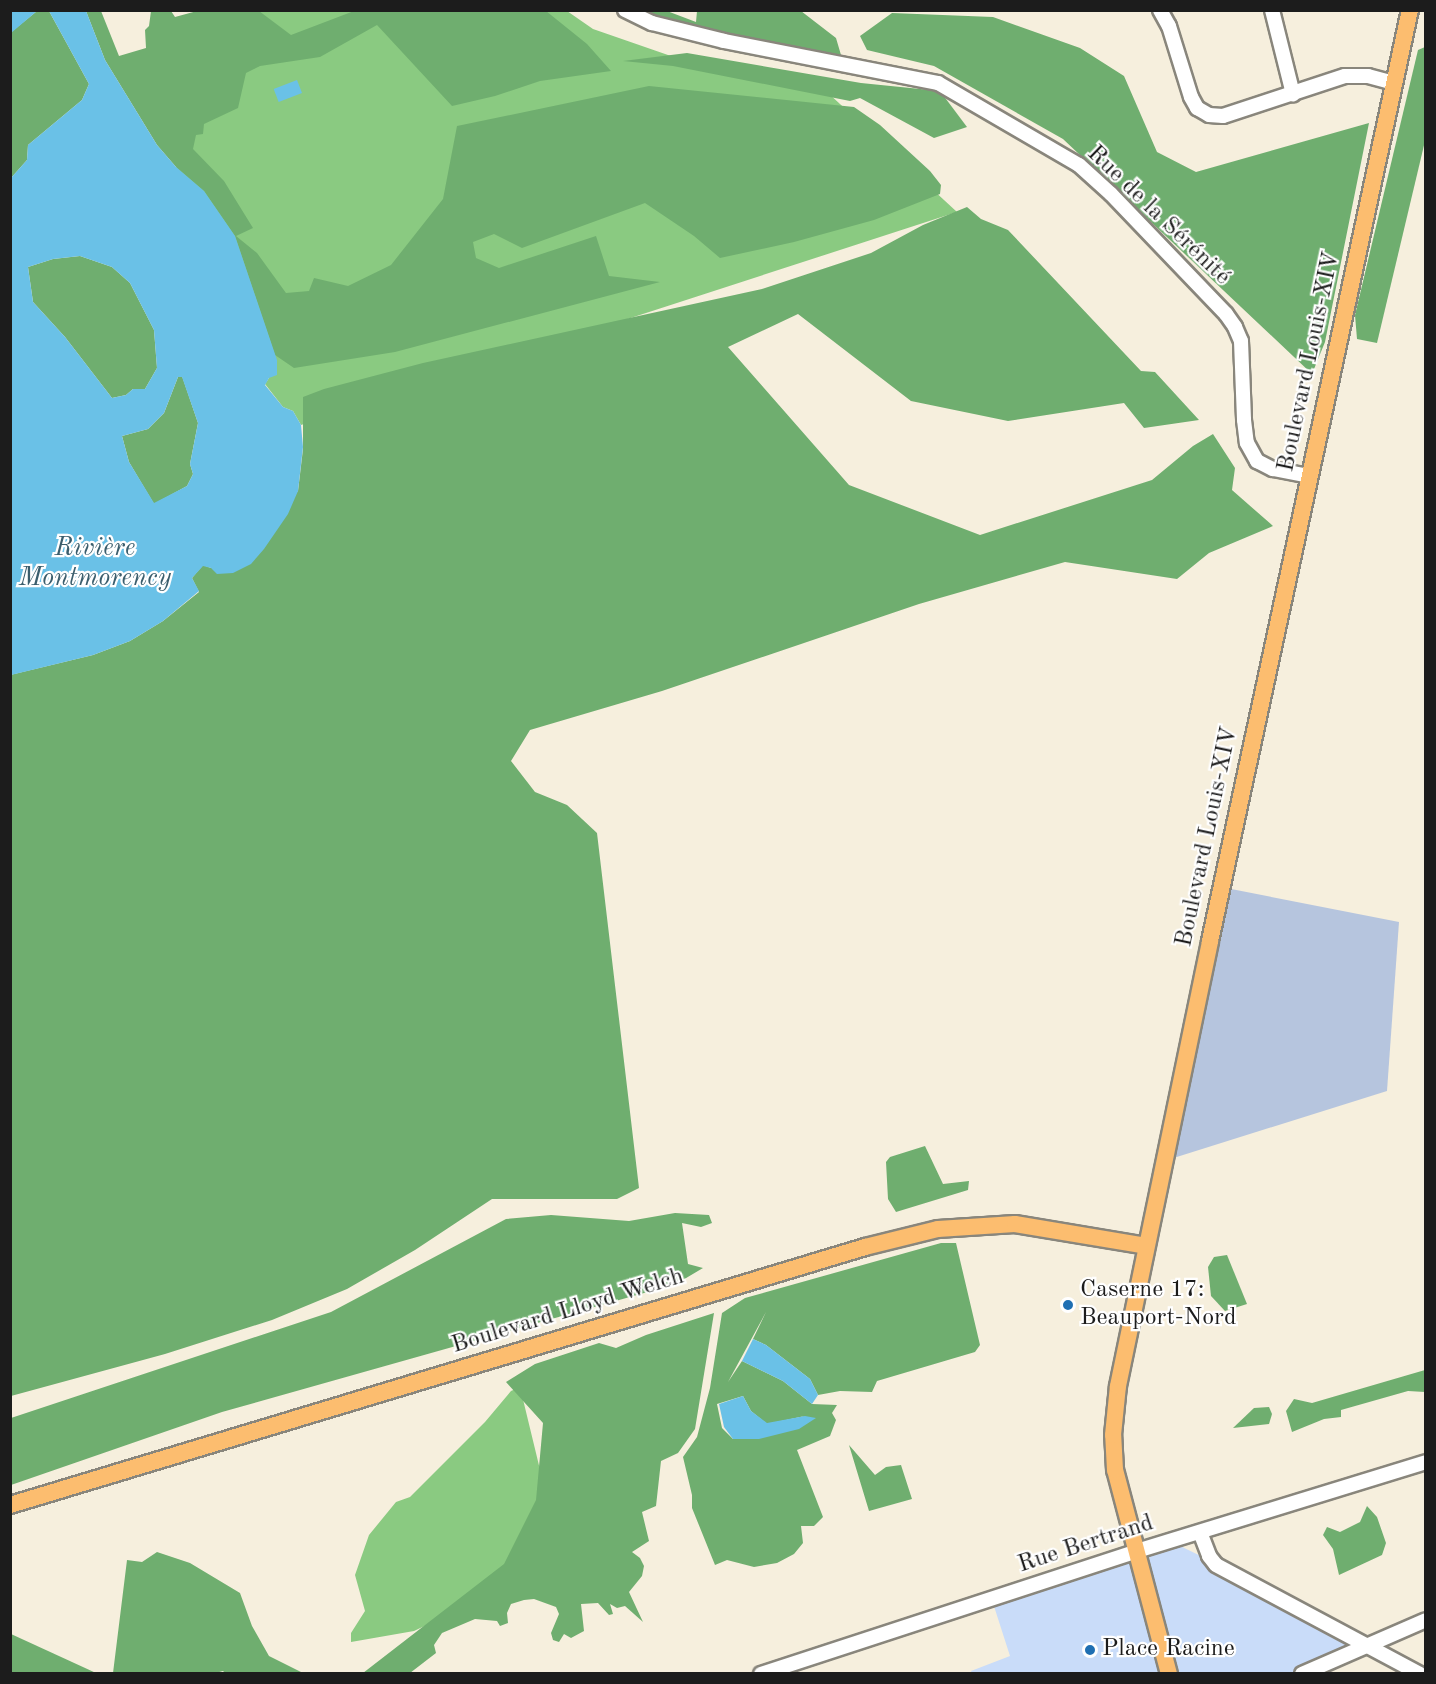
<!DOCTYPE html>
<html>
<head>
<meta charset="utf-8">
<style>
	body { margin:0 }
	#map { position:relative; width:1436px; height:1684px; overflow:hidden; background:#f6efdd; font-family:"Old Standard TT",serif }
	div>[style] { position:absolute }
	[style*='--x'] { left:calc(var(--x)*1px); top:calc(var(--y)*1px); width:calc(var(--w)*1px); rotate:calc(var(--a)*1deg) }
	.built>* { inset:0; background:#c9dcf9 }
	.industrial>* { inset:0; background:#b6c5de }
	.green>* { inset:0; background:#8aca81 }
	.forest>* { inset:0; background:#6fae6f }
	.water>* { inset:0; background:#6ac1e7; transform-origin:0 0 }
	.roads { filter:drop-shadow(2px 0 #89867c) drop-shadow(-2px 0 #89867c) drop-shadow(0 2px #89867c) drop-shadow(0 -2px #89867c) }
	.minor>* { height:14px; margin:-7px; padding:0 7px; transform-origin:7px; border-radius:7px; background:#fff }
	.major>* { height:16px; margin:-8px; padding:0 8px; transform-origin:8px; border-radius:8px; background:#fcbd6f }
	.dots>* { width:16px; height:16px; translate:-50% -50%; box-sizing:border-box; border:3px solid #fff; border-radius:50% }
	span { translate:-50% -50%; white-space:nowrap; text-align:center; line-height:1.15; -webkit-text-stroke:4.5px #fff; paint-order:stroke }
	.street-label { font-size:24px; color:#1c1c1c }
	.poi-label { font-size:24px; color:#1c1c1c }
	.left { translate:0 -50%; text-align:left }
	.water-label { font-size:26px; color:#3b5e6d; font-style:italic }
	.frame { position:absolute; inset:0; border:12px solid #1c1c1c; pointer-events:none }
</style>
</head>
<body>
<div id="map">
	<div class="built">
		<div style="clip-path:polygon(1170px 1541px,1262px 1586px,1367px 1644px,1302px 1673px,972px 1674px,971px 1671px,1010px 1656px,992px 1600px)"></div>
	</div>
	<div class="industrial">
		<div style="clip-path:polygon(1221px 887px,1399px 922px,1387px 1091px,1164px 1161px)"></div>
	</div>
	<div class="green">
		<div style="clip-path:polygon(261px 11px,567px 11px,593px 29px,668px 55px,726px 69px,814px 80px,957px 212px,301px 425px,293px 411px,283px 407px,265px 384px,269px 378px,176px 167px,217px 28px)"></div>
		<div style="clip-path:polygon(520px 1387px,559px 1548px,450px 1614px,414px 1631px,351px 1642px,351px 1633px,365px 1611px,355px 1575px,369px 1535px,396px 1502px,410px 1497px,485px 1422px,511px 1391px)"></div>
	</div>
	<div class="forest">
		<div style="clip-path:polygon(37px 11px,49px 11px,89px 84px,82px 100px,28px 145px,27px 160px,11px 178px,10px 33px)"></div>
		<div style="clip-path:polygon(86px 11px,101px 11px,119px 56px,146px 48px,145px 30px,149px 26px,151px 11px,171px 11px,175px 17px,197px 11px,259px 11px,291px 35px,354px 11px,546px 11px,587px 44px,611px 71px,540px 81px,495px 96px,452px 106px,377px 25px,320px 57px,260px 66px,246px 73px,238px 108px,204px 124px,203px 134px,196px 135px,193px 149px,224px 181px,253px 228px,236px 236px,257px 253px,286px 293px,309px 291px,314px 278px,348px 286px,391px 265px,443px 199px,457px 126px,649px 86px,854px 107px,880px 125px,930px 171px,941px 185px,940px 194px,874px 220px,794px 242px,720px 258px,694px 236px,645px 203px,522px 248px,494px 234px,473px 242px,476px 258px,499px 268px,596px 236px,609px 276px,660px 282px,395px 352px,294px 368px,275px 355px,235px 236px,204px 191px,176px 167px,157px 145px,105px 60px)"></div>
		<div style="clip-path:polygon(639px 11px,667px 11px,696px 22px,697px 11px,801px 11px,836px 38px,841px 55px,656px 20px)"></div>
		<div style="clip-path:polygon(892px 13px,993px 17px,1080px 48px,1124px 76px,1157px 152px,1196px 172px,1369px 123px,1325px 342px,1312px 374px,1063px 139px,934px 66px,867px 50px,860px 36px)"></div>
		<div style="clip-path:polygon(1425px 47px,1425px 141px,1377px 343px,1357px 339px,1355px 315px,1418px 50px)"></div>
		<div style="clip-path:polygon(687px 53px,861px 83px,940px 91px,967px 127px,934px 138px,860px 98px,850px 101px,673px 66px,623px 61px)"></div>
		<div style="clip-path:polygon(967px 207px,981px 219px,1008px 230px,1141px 371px,1155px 372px,1199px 420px,1144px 428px,1124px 403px,1008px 421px,911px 401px,798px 314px,728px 347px,849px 485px,980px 535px,1152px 480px,1193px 446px,1213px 434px,1235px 468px,1232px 490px,1273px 526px,1209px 553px,1177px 579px,1065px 562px,919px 604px,662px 691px,530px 730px,511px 761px,535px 792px,567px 805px,597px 833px,639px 1188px,617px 1199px,492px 1199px,415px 1250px,347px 1289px,272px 1320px,165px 1354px,11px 1396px,10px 675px,93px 655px,130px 641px,163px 621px,199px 592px,192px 578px,203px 565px,211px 568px,298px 491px,303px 449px,303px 397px,324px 389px,423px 363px,762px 289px,871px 253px,923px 225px)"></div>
		<div style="clip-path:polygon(80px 256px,112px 267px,130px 283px,154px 330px,157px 368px,145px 389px,133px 389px,126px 395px,112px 398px,65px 337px,33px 302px,28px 267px,53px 259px)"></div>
		<div style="clip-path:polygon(182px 376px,198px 423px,190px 464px,193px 474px,187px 486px,154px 504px,129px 462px,122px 436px,148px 429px,164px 413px,178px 377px)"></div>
		<div style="clip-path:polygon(925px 1146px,943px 1184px,969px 1181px,968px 1190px,896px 1212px,888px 1199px,886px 1162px,890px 1157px)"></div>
		<div style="clip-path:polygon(675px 1213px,709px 1215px,712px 1223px,701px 1227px,682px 1223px,688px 1264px,703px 1268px,676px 1284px,222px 1412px,11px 1485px,11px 1418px,331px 1312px,506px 1219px,551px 1215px,629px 1221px)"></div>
		<div style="clip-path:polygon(evenodd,941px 1243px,956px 1243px,980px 1345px,975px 1352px,877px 1381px,872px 1392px,840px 1391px,818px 1395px,810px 1379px,766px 1345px,753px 1339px,766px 1312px,728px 1382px,742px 1361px,783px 1381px,812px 1404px,837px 1405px,832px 1413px,836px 1420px,830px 1436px,797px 1450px,823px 1517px,814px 1526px,801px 1526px,803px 1543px,794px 1554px,777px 1563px,754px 1567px,727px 1560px,715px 1565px,692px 1508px,692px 1495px,683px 1457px,697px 1437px,710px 1388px,722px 1313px,745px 1298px,941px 1243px,743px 1396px,751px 1411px,767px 1424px,805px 1416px,733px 1439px,722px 1428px,717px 1404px,743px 1396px)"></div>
		<div style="clip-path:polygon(1227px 1255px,1247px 1304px,1225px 1311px,1211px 1296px,1208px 1267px,1214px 1257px)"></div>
		<div style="clip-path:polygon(714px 1313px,695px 1429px,678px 1453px,661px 1461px,656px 1506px,642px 1512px,649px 1541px,632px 1552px,640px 1558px,644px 1566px,642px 1576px,629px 1592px,643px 1622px,625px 1606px,617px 1608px,610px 1604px,613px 1614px,609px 1615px,598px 1603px,581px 1604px,584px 1631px,571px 1638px,564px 1634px,559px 1642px,553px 1640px,551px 1633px,559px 1614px,556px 1607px,534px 1599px,524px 1600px,511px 1604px,507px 1613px,508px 1623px,500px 1626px,497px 1621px,475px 1619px,442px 1633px,434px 1645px,436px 1653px,410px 1673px,363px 1673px,504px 1564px,536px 1500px,543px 1423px,506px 1382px,535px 1364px,599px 1343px,616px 1348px,646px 1335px)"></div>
		<div style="clip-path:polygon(1425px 1370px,1425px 1392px,1408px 1391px,1341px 1410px,1341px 1417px,1324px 1419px,1292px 1432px,1286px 1411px,1294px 1399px,1312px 1403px)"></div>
		<div style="clip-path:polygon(1269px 1407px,1272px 1414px,1269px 1424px,1233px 1428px,1254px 1408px)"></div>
		<div style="clip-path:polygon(849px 1445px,875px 1475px,886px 1467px,901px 1465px,912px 1499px,869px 1511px)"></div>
		<div style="clip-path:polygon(1367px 1506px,1377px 1517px,1386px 1543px,1382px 1555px,1339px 1575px,1333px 1549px,1323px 1535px,1327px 1527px,1340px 1532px,1360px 1522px)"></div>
		<div style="clip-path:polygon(157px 1552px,190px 1563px,240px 1593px,252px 1626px,269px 1656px,303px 1673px,226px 1674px,223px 1671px,212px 1674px,113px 1673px,127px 1560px,142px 1562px)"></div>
		<div style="clip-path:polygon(10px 1634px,11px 1634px,96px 1673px,11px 1673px)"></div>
	</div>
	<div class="water">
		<div style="clip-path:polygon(11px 10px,37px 10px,37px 11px,11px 33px)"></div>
		<div style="clip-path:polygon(evenodd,49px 11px,86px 11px,105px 60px,157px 145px,176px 167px,204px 191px,235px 236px,277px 360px,277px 375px,269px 378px,265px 385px,283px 407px,293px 411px,301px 425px,303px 447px,298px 491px,288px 514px,264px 549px,251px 564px,233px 573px,217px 574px,211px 568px,203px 566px,192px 578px,199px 591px,163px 621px,130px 641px,93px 655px,11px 675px,11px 178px,27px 160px,28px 145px,82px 100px,89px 84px,49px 11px,80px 256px,112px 267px,130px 283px,154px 330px,157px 368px,145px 389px,133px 389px,126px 395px,112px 398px,65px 337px,33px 302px,28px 267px,53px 259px,80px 256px,49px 11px,178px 377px,182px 377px,198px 423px,190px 464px,193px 474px,187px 486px,154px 503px,129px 462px,122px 436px,148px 429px,164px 413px,178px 377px)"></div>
		<div style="left:297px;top:80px;width:14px;height:25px;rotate:69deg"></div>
		<div style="clip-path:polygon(753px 1339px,766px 1345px,810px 1379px,818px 1395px,812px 1404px,783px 1381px,742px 1361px)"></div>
		<div style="clip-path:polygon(743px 1396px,751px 1411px,767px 1423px,805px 1416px,816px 1418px,799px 1429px,759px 1439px,733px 1439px,724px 1427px,719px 1404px)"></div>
	</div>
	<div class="roads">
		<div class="minor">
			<div style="--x:625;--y:10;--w:30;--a:26"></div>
			<div style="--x:652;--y:23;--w:74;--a:14"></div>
			<div style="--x:724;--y:41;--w:218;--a:11.1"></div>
			<div style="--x:938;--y:83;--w:163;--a:30.2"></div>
			<div style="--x:1079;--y:165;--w:43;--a:42.2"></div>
			<div style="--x:1111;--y:194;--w:166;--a:46.2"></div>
			<div style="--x:1226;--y:314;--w:16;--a:55"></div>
			<div style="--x:1235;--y:327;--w:15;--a:67"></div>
			<div style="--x:1241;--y:341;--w:79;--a:87.8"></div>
			<div style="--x:1244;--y:420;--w:23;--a:83"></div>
			<div style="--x:1247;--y:443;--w:21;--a:61"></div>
			<div style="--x:1257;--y:461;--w:18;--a:27"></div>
			<div style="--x:1273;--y:469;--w:38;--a:11"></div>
			<div style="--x:1160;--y:10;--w:18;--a:61"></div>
			<div style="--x:1169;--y:26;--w:74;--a:72.8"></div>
			<div style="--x:1191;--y:97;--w:13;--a:61"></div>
			<div style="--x:1197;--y:108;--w:14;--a:30"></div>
			<div style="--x:1209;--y:115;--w:14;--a:4"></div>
			<div style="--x:1223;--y:116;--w:128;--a:-18.2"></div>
			<div style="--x:1345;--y:76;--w:23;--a:0"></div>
			<div style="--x:1368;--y:76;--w:28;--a:15"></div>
			<div style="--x:1272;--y:10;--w:87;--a:76"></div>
			<div style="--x:1200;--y:1532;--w:26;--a:69"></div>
			<div style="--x:1209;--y:1556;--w:11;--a:52"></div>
			<div style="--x:1216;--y:1565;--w:231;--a:28.1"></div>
			<div style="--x:761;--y:1674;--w:396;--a:-18.1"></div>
			<div style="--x:1137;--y:1551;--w:302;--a:-17.1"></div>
			<div style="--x:1302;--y:1674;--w:135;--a:-23.5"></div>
		</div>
		<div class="major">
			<div style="--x:10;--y:1505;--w:893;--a:-16.79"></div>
			<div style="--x:865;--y:1247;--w:75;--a:-13.9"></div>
			<div style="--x:938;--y:1229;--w:77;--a:-3.7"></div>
			<div style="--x:1015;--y:1224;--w:133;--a:9.5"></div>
			<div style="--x:1169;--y:1674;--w:211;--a:-104.8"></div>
			<div style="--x:1115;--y:1470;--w:35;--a:-93"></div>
			<div style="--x:1113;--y:1435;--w:49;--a:-84.2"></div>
			<div style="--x:1118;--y:1386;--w:454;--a:-78.3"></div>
			<div style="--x:1210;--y:941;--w:952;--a:-77.88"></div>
		</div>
	</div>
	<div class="dots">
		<div style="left:1068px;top:1305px;background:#1f6fb2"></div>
		<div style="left:1090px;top:1650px;background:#1f6fb2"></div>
	</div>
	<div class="street-label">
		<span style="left:1158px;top:216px;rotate:44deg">Rue de la Sérénité</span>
		<span style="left:1310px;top:362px;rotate:-78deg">Boulevard Louis-XIV</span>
		<span style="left:1208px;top:837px;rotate:-78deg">Boulevard Louis-XIV</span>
		<span style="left:568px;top:1312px;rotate:-17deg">Boulevard Lloyd Welch</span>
		<span style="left:1086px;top:1545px;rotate:-18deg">Rue Bertrand</span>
	</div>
	<div class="poi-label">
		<span class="left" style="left:1080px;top:1305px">Caserne 17:<br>Beauport-Nord</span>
		<span class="left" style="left:1102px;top:1650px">Place Racine</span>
	</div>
	<div class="water-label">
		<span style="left:95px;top:564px">Rivière<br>Montmorency</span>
	</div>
	<div class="frame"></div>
</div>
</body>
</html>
